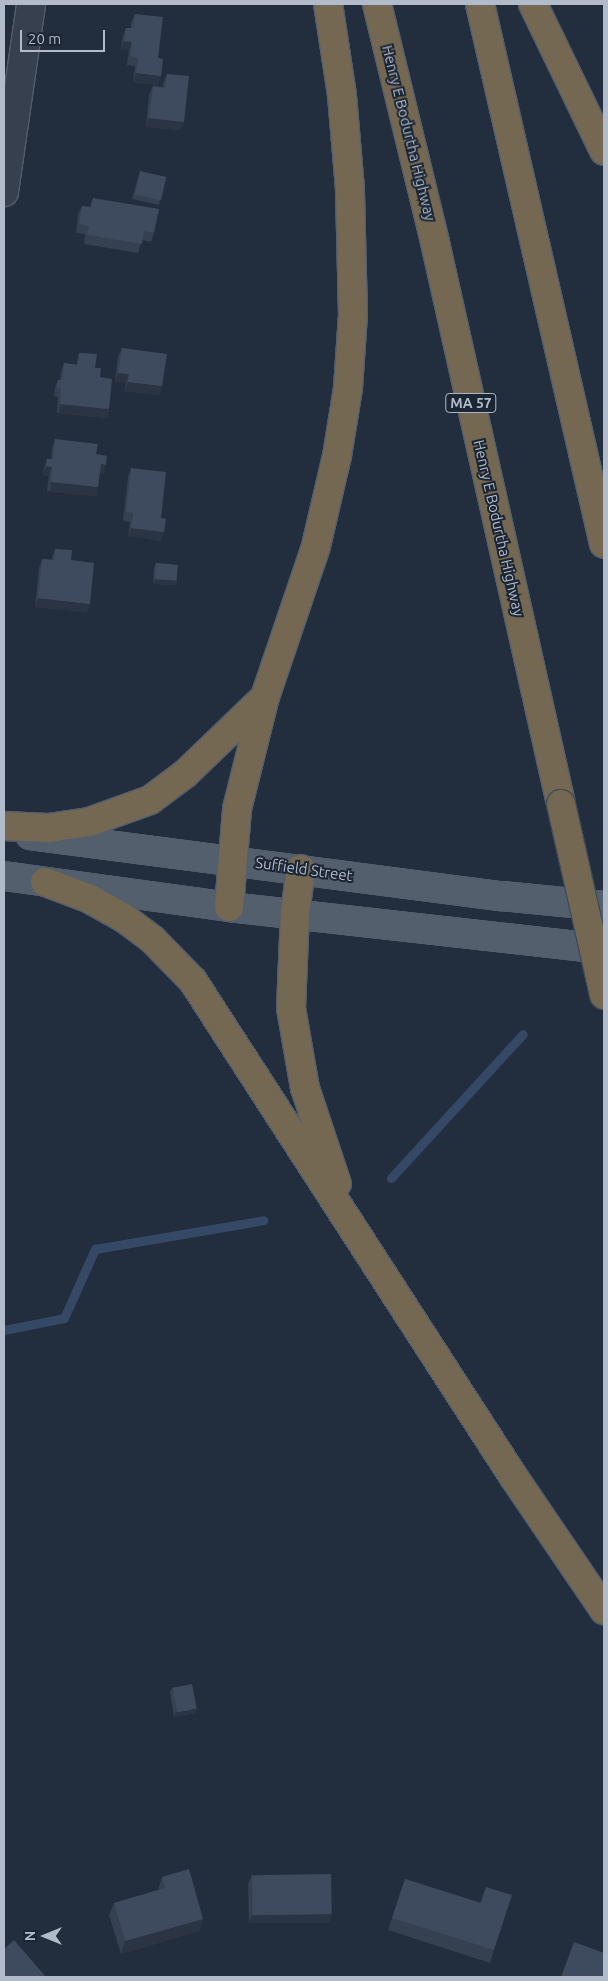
<!DOCTYPE html>
<html>
<head>
<meta charset="utf-8">
<style>
	body { margin:0 }
	#map { position:relative; width:608px; height:1981px; overflow:hidden; background:#222e3e; font-family:Ubuntu,sans-serif }
	div>[style] { position:absolute }
	[style*='--x'] { left:calc(var(--x)*1px); top:calc(var(--y)*1px); width:calc(var(--w)*1px); rotate:calc(var(--a)*1deg) }
	.stream>* { height:9px; margin:-4.5px; padding:0 4.5px; transform-origin:4.5px; border-radius:4.5px; background:#354866 }
	.roads { filter:drop-shadow(1px 0 #545e6c) drop-shadow(-1px 0 #545e6c) drop-shadow(0 1px #545e6c) drop-shadow(0 -1px #545e6c) }
	.minor>* { height:28px; margin:-14px; padding:0 14px; transform-origin:14px; border-radius:14px; background:#36404e }
	.major>* { height:28px; margin:-14px; padding:0 14px; transform-origin:14px; border-radius:14px; background:#545f6e }
	.highway>* { height:28px; margin:-14px; padding:0 14px; transform-origin:14px; border-radius:14px; background:#746853 }
	.bridges { filter:drop-shadow(1px 0 #414b59) drop-shadow(-1px 0 #414b59) drop-shadow(0 1px #414b59) drop-shadow(0 -1px #414b59) }
	.highway-bridge>* { height:28px; margin:-14px; padding:0 14px; transform-origin:14px; border-radius:14px; background:#746853 }
	.wall>* { inset:0; background:#354051 }
	.shaded-wall>* { inset:0; background:#2b3442; transform-origin:0 0 }
	.building>* { inset:0; background:#3e4b5e; transform-origin:0 0 }
	span { translate:-50% -50%; white-space:nowrap; text-align:center; line-height:1.15; -webkit-text-stroke:4px #1b2533; paint-order:stroke }
	.shield-label span { padding:1px 4px; background:#1b2533; border:1px solid; border-radius:4px; -webkit-text-stroke-width:0 }
	.shield-label { font-size:14px; color:#b2bbc9; font-weight:700 }
	.street-label { font-size:15px; color:#b2bbc9 }
	.frame { position:absolute; inset:0; border:5px solid #b2bbc9; pointer-events:none }
	.north { position:absolute; left:20px; top:1911px; width:50px; height:50px; -webkit-text-stroke:4px #1b2533; paint-order:stroke; rotate:270deg; font-size:14px; font-weight:700; line-height:20px; text-align:center; color:#b2bbc9 }
	.north::after { content:''; display:block; margin:auto; width:18px; height:22px; background:#b2bbc9; clip-path:polygon(50% 0,100% 100%,50% 72%,0 100%) }
	.scale { position:absolute; left:20px; top:30px; width:85px; height:22px; box-sizing:border-box; border:2px solid #b2bbc9; border-top:0; padding-left:6px; font-size:15px; line-height:18px; white-space:nowrap; color:#b2bbc9; -webkit-text-stroke:4px #1b2533; paint-order:stroke }
</style>
</head>
<body>
<div id="map">
	<div class="stream">
		<div style="--x:391;--y:1178;--w:195;--a:-47.5"></div>
		<div style="--x:4;--y:1330;--w:61;--a:-11.3"></div>
		<div style="--x:64;--y:1318;--w:76;--a:-65.8"></div>
		<div style="--x:95;--y:1249;--w:171;--a:-9.7"></div>
	</div>
	<div class="roads">
		<div class="minor">
			<div style="--x:4;--y:192;--w:190;--a:-81.8"></div>
		</div>
		<div class="major">
			<div style="--x:30;--y:835;--w:476;--a:7.4"></div>
			<div style="--x:502;--y:896;--w:102;--a:5.6"></div>
			<div style="--x:4;--y:876;--w:227;--a:7.8"></div>
			<div style="--x:229;--y:907;--w:377;--a:6.4"></div>
		</div>
		<div class="highway">
			<div style="--x:377;--y:4;--w:241;--a:76.3"></div>
			<div style="--x:434;--y:238;--w:580;--a:77.35"></div>
			<div style="--x:480;--y:4;--w:554;--a:77.07"></div>
			<div style="--x:533;--y:4;--w:163;--a:64.2"></div>
			<div style="--x:4;--y:826;--w:44;--a:2.6"></div>
			<div style="--x:48;--y:828;--w:41;--a:-8.3"></div>
			<div style="--x:89;--y:822;--w:65;--a:-19.8"></div>
			<div style="--x:150;--y:800;--w:44;--a:-36.6"></div>
			<div style="--x:185;--y:774;--w:111;--a:-43.9"></div>
			<div style="--x:301;--y:869;--w:44;--a:97.8"></div>
			<div style="--x:295;--y:913;--w:95;--a:92.4"></div>
			<div style="--x:291;--y:1008;--w:81;--a:80.1"></div>
			<div style="--x:305;--y:1088;--w:101;--a:71.6"></div>
			<div style="--x:45;--y:882;--w:46;--a:20.4"></div>
			<div style="--x:88;--y:898;--w:41;--a:29.1"></div>
			<div style="--x:124;--y:918;--w:36;--a:37"></div>
			<div style="--x:153;--y:940;--w:57;--a:45.7"></div>
			<div style="--x:193;--y:981;--w:589;--a:57.12"></div>
			<div style="--x:513;--y:1476;--w:162;--a:55.8"></div>
			<div style="--x:229;--y:907;--w:98;--a:-85.3"></div>
			<div style="--x:237;--y:809;--w:115;--a:-76"></div>
			<div style="--x:265;--y:697;--w:159;--a:-71.3"></div>
			<div style="--x:316;--y:546;--w:92;--a:-76.9"></div>
			<div style="--x:337;--y:456;--w:69;--a:-80.8"></div>
			<div style="--x:348;--y:388;--w:73;--a:-86.1"></div>
			<div style="--x:353;--y:315;--w:126;--a:-91.4"></div>
			<div style="--x:350;--y:189;--w:94;--a:-94.9"></div>
			<div style="--x:342;--y:95;--w:92;--a:-98.7"></div>
		</div>
	</div>
	<div class="bridges">
		<div class="highway-bridge">
			<div style="--x:561;--y:804;--w:196;--a:77.3"></div>
		</div>
	</div>
	<div class="wall">
		<div style="clip-path:polygon(135px 14px,158px 58px,158px 85px,133px 82px,135px 66px,127px 65px,129px 50px,121px 50px,123px 36px,126px 28px,131px 28px,131px 23px)"></div>
		<div style="clip-path:polygon(167px 74px,181px 130px,146px 127px,149px 95px,153px 86px,163px 87px,163px 83px)"></div>
		<div style="clip-path:polygon(140px 171px,160px 200px,159px 205px,132px 199px)"></div>
		<div style="clip-path:polygon(93px 198px,154px 233px,151px 242px,142px 240px,138px 253px,84px 244px,85px 234px,76px 233px,78px 214px,82px 206px,90px 207px)"></div>
		<div style="clip-path:polygon(122px 348px,162px 386px,159px 395px,124px 391px,126px 383px,115px 381px,118px 357px)"></div>
		<div style="clip-path:polygon(79px 353px,95px 368px,100px 377px,109px 409px,106px 418px,57px 413px,58px 397px,54px 396px,55px 388px,58px 380px,60px 380px,61px 372px,64px 363px,76px 365px)"></div>
		<div style="clip-path:polygon(55px 439px,96px 454px,103px 474px,100px 473px,95px 496px,47px 491px,49px 476px,43px 475px,44px 468px,47px 459px,51px 459px,52px 448px)"></div>
		<div style="clip-path:polygon(131px 468px,161px 518px,161px 541px,128px 536px,130px 522px,123px 521px,128px 477px)"></div>
		<div style="clip-path:polygon(55px 549px,71px 560px,87px 612px,35px 607px,39px 568px,42px 559px,51px 560px)"></div>
		<div style="clip-path:polygon(156px 563px,177px 581px,175px 585px,153px 584px,154px 568px)"></div>
		<div style="clip-path:polygon(172px 1688px,195px 1713px,174px 1717px,170px 1692px)"></div>
		<div style="clip-path:polygon(252px 1875px,332px 1914px,329px 1923px,249px 1923px,248px 1884px)"></div>
		<div style="clip-path:polygon(162px 1877px,203px 1919px,199px 1931px,121px 1954px,109px 1915px,114px 1903px,158px 1890px)"></div>
		<div style="clip-path:polygon(405px 1879px,480px 1903px,486px 1887px,494px 1950px,490px 1963px,388px 1930px)"></div>
	</div>
	<div class="shaded-wall">
		<div style="clip-path:polygon(124px 41px,132px 42px,129px 50px,121px 50px)"></div>
		<div style="clip-path:polygon(136px 73px,161px 76px,158px 85px,133px 82px)"></div>
		<div style="clip-path:polygon(149px 118px,184px 122px,181px 130px,146px 127px)"></div>
		<div style="clip-path:polygon(118px 373px,129px 374px,126px 383px,115px 381px)"></div>
		<div style="clip-path:polygon(128px 382px,162px 386px,159px 395px,124px 391px)"></div>
		<div style="left:60px;top:404px;width:49px;height:9px;rotate:6deg"></div>
		<div style="left:101px;top:464px;width:5px;height:9px;rotate:11deg"></div>
		<div style="clip-path:polygon(46px 466px,52px 467px,49px 476px,43px 475px)"></div>
		<div style="left:51px;top:482px;width:47px;height:10px;rotate:6deg"></div>
		<div style="clip-path:polygon(131px 528px,164px 532px,161px 541px,128px 536px)"></div>
		<div style="clip-path:polygon(155px 579px,177px 581px,175px 585px,153px 584px)"></div>
		<div style="clip-path:polygon(38px 598px,90px 604px,87px 612px,35px 607px)"></div>
		<div style="clip-path:polygon(197px 1709px,195px 1713px,174px 1717px,176px 1712px)"></div>
		<div style="clip-path:polygon(332px 1914px,329px 1923px,249px 1923px,252px 1915px)"></div>
		<div style="clip-path:polygon(203px 1919px,199px 1931px,121px 1954px,125px 1941px)"></div>
	</div>
	<div class="building">
		<div style="clip-path:polygon(135px 14px,163px 17px,158px 58px,163px 59px,161px 76px,136px 73px,138px 58px,130px 56px,132px 42px,124px 41px,126px 28px,133px 28px)"></div>
		<div style="clip-path:polygon(167px 74px,189px 76px,184px 122px,149px 118px,153px 86px,165px 88px)"></div>
		<div style="left:140px;top:171px;width:27px;height:24px;rotate:13deg"></div>
		<div style="clip-path:polygon(93px 198px,159px 209px,154px 233px,144px 231px,142px 244px,87px 235px,89px 226px,79px 224px,82px 206px,91px 207px)"></div>
		<div style="clip-path:polygon(122px 348px,167px 354px,162px 386px,128px 382px,129px 374px,118px 373px)"></div>
		<div style="clip-path:polygon(79px 353px,97px 354px,95px 368px,101px 368px,100px 377px,112px 379px,109px 409px,60px 404px,61px 388px,57px 387px,58px 380px,62px 380px,64px 363px,78px 365px)"></div>
		<div style="clip-path:polygon(55px 439px,98px 444px,96px 454px,107px 456px,106px 465px,101px 464px,98px 487px,51px 482px,52px 467px,46px 466px,47px 459px,53px 459px)"></div>
		<div style="clip-path:polygon(131px 468px,166px 472px,161px 518px,166px 519px,164px 532px,131px 528px,133px 513px,126px 512px)"></div>
		<div style="clip-path:polygon(55px 549px,72px 550px,71px 560px,94px 563px,90px 604px,38px 598px,42px 559px,54px 560px)"></div>
		<div style="left:156px;top:563px;width:22px;height:16px;rotate:5deg"></div>
		<div style="left:192px;top:1684px;width:25px;height:20px;rotate:79deg"></div>
		<div style="clip-path:polygon(189px 1869px,203px 1919px,125px 1941px,114px 1903px,165px 1888px,162px 1877px)"></div>
		<div style="left:331px;top:1874px;width:40px;height:79px;rotate:89deg"></div>
		<div style="clip-path:polygon(405px 1879px,481px 1903px,486px 1887px,512px 1895px,494px 1950px,392px 1918px)"></div>
		<div style="clip-path:polygon(14px 1940px,46px 1977px,4px 1977px,4px 1949px)"></div>
		<div style="clip-path:polygon(574px 1942px,604px 1953px,604px 1977px,561px 1977px)"></div>
	</div>
	<div class="shield-label">
		<span style="left:471px;top:403px">MA 57</span>
	</div>
	<div class="street-label">
		<span style="left:409px;top:133px;rotate:76deg">Henry E Bodurtha Highway</span>
		<span style="left:499px;top:528px;rotate:77deg">Henry E Bodurtha Highway</span>
		<span style="left:304px;top:869px;rotate:8deg">Suffield Street</span>
	</div>
	<div class="frame"></div>
	<div class="north">N</div>
	<div class="scale">20 m</div>
</div>
</body>
</html>
